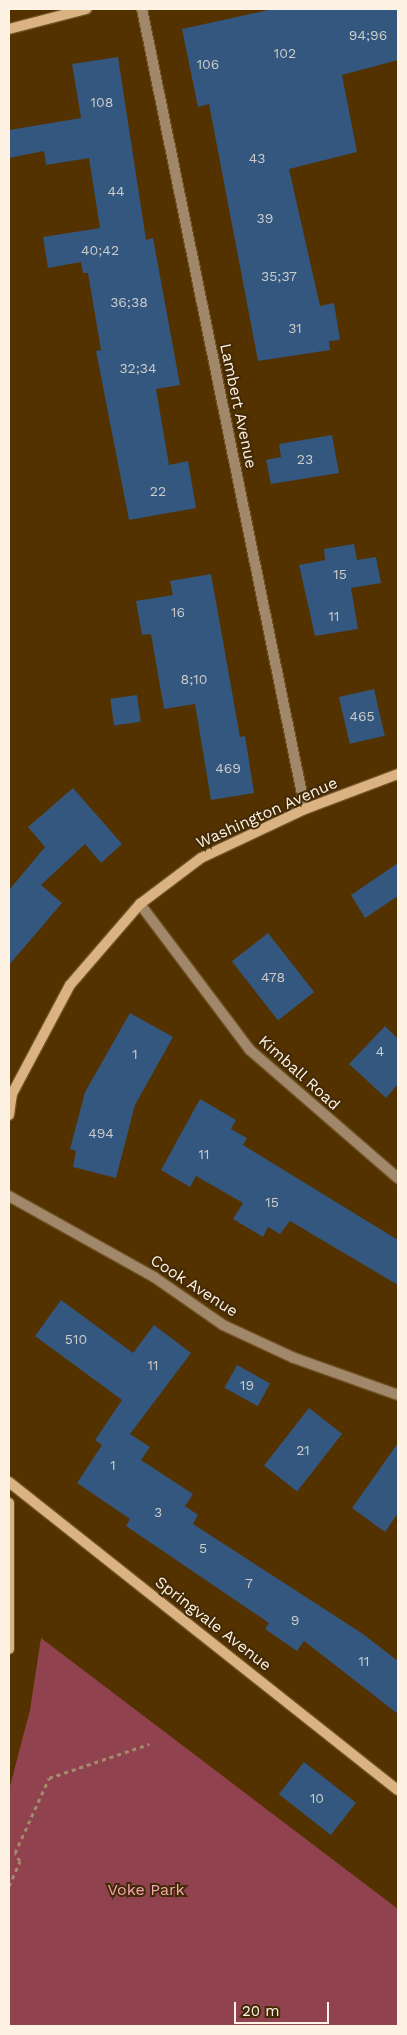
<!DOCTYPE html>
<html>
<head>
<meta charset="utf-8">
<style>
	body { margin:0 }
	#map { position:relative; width:407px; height:2035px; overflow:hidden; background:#533200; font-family:"Work Sans",sans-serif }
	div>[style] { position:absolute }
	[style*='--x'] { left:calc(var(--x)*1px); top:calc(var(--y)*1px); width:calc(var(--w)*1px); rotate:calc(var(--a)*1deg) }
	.green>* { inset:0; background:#90424f }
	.building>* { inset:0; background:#33577e; transform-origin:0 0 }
	.path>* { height:3px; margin-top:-1.5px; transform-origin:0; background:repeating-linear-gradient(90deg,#a38c6b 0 4px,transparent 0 8px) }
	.roads { filter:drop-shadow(1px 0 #6e5124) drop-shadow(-1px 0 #6e5124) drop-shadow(0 1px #6e5124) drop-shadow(0 -1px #6e5124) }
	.street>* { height:10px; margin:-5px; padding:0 5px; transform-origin:5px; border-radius:5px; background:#a1886a }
	.secondary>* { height:10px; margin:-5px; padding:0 5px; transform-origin:5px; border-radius:5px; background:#dbb383 }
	span { translate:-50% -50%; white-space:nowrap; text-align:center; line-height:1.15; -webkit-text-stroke:4px #432a06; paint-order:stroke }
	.number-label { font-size:14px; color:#cbcbca }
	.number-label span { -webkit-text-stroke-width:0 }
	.street-label { font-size:16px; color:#fef2e4 }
	.park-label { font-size:16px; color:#f1a8b1 }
	.frame { position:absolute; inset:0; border:10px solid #fef2e4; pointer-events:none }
	.scale { position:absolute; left:234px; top:2002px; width:95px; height:22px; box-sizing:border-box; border:2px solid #fef2e4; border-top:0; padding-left:6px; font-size:15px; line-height:18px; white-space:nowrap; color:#fef2e4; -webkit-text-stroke:4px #432a06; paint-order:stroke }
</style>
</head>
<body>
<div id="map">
	<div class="green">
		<div style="clip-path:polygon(41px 1638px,398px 1909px,398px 2026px,9px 2026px,9px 1790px,30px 1710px)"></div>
	</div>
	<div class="building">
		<div style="clip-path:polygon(273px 9px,398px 9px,398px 60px,342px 75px,357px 152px,289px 169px,320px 306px,334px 303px,340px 340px,329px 341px,330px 350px,258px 361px,209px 104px,198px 107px,182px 29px)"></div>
		<div style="clip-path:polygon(118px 57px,146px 240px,153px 238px,180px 385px,156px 389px,169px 465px,188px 461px,196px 508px,129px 520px,96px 351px,101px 350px,88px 273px,83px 273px,81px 262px,48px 268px,43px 237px,100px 228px,89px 158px,46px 165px,44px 151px,9px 158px,9px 130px,81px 118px,72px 64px)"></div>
		<div style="clip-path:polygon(332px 435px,339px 473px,271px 484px,266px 460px,281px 457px,279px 444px)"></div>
		<div style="clip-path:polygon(354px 544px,357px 560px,376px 557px,381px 583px,351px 588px,358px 629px,315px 636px,299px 565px,325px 560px,324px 549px)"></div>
		<div style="clip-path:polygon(211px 574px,240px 737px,245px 736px,254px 793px,211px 800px,195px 704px,164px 709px,151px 634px,142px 635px,136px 601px,173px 595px,170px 581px)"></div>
		<div style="left:374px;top:689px;width:48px;height:36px;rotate:77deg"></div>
		<div style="left:137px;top:695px;width:27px;height:27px;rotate:82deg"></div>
		<div style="clip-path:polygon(73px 788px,122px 844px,101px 863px,85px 844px,41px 885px,62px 903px,9px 965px,9px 890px,45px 847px,28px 827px)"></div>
		<div style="clip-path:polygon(398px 863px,398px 896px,365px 918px,351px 895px)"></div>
		<div style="left:268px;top:933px;width:75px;height:46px;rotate:52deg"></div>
		<div style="clip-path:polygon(130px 1013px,173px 1037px,135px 1105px,116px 1178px,73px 1167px,76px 1151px,70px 1149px,85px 1092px)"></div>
		<div style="clip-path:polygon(385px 1026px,398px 1039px,398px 1084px,386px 1098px,349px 1064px)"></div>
		<div style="clip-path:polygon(200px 1099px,236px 1120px,231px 1129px,247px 1138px,243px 1145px,398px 1240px,398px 1285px,290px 1221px,280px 1234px,268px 1227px,263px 1237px,233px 1219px,243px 1203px,196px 1176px,190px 1187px,161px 1170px)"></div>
		<div style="clip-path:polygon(61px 1300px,133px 1353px,154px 1325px,191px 1353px,130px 1434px,150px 1447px,141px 1460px,193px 1494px,185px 1506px,198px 1515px,193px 1524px,363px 1634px,398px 1661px,398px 1714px,304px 1641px,297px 1651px,265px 1629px,269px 1623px,126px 1526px,130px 1519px,77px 1483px,102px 1445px,95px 1440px,122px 1400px,35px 1336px)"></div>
		<div style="left:237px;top:1365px;width:38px;height:26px;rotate:29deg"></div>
		<div style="left:309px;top:1408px;width:42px;height:73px;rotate:38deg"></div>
		<div style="clip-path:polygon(398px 1443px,398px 1513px,385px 1532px,352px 1508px)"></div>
		<div style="left:304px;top:1762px;width:66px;height:41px;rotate:38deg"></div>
	</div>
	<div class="path">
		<div style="--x:9;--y:1886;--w:27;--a:-66"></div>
		<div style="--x:20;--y:1861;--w:9;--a:-122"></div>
		<div style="--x:15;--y:1853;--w:82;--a:-65.6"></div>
		<div style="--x:49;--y:1778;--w:106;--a:-18.8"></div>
	</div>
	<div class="roads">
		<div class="street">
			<div style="--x:142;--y:9;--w:816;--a:78.48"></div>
			<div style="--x:140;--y:904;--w:183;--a:53"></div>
			<div style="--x:250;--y:1050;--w:196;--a:40.9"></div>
			<div style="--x:9;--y:1196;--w:166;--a:29.2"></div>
			<div style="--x:154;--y:1277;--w:84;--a:34.8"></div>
			<div style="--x:223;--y:1325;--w:78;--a:24.9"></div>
			<div style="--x:294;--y:1358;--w:110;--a:19.6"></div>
		</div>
		<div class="secondary">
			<div style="--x:9;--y:29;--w:80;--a:-14.6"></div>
			<div style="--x:9;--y:1115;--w:21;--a:-82"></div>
			<div style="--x:12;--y:1094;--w:123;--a:-62"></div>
			<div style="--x:70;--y:985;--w:107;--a:-49.2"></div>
			<div style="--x:140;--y:904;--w:76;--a:-37"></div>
			<div style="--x:201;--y:858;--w:115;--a:-25.2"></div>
			<div style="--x:305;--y:809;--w:99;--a:-20.6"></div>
			<div style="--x:9;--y:1482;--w:496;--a:38.4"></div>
			<div style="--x:9;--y:1503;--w:146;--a:90"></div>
		</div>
	</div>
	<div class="number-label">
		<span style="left:368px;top:35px">94;96</span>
		<span style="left:285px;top:53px">102</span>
		<span style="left:208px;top:64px">106</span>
		<span style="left:102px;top:102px">108</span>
		<span style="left:257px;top:158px">43</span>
		<span style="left:116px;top:191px">44</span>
		<span style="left:265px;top:218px">39</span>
		<span style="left:100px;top:250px">40;42</span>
		<span style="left:279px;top:276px">35;37</span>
		<span style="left:129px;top:302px">36;38</span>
		<span style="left:295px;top:328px">31</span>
		<span style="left:138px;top:368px">32;34</span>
		<span style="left:305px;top:459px">23</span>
		<span style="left:158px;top:491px">22</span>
		<span style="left:340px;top:574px">15</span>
		<span style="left:178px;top:612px">16</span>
		<span style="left:334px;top:616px">11</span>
		<span style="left:194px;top:679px">8;10</span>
		<span style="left:362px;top:716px">465</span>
		<span style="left:228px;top:768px">469</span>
		<span style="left:273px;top:977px">478</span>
		<span style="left:380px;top:1051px">4</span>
		<span style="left:135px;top:1054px">1</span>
		<span style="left:101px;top:1133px">494</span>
		<span style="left:204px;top:1154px">11</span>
		<span style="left:272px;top:1202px">15</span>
		<span style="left:76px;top:1339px">510</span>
		<span style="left:153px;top:1365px">11</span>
		<span style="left:247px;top:1385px">19</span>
		<span style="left:303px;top:1450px">21</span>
		<span style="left:113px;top:1465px">1</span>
		<span style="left:158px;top:1512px">3</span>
		<span style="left:203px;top:1548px">5</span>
		<span style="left:249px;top:1583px">7</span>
		<span style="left:295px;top:1620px">9</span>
		<span style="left:364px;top:1661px">11</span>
		<span style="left:317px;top:1798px">10</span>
	</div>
	<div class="street-label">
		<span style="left:238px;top:406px;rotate:78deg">Lambert Avenue</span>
		<span style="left:267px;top:813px;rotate:-24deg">Washington Avenue</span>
		<span style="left:299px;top:1073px;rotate:42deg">Kimball Road</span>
		<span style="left:194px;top:1286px;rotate:33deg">Cook Avenue</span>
		<span style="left:213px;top:1624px;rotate:38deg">Springvale Avenue</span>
	</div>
	<div class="park-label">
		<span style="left:146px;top:1890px">Voke Park</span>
	</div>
	<div class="frame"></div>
	<div class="scale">20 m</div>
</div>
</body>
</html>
